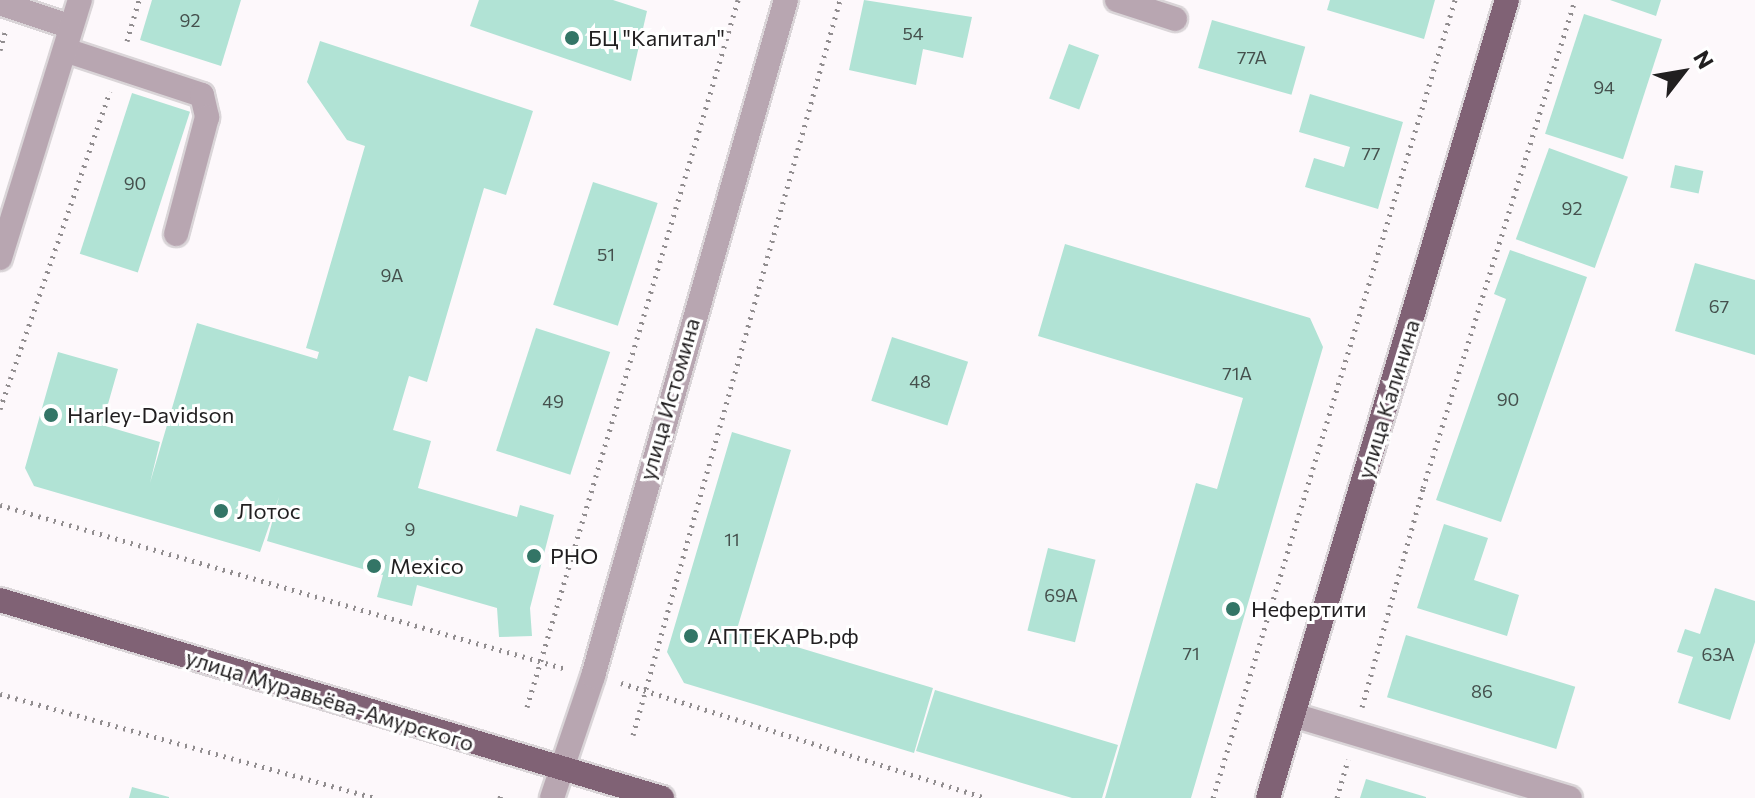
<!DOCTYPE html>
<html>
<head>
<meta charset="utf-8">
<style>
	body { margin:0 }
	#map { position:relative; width:1755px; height:798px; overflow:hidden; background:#fdf8fb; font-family:Commissioner,sans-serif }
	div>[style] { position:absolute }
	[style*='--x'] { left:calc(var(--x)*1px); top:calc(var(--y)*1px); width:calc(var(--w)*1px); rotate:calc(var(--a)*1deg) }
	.building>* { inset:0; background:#b1e3d5; transform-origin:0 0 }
	.path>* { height:5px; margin-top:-2.5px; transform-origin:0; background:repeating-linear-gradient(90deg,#918d8f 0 2px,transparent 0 8px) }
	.roads { filter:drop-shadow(2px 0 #dad5d8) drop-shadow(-2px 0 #dad5d8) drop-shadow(0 2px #dad5d8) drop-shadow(0 -2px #dad5d8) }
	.minor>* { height:24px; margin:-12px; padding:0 12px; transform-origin:12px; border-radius:12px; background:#b8a6b1 }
	.major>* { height:24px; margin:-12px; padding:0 12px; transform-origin:12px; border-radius:12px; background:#806275 }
	.dots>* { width:22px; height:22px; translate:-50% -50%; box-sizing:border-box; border:4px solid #fff; border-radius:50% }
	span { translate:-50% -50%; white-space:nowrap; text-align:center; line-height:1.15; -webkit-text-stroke:6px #fff; paint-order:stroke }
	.number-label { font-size:18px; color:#45504d }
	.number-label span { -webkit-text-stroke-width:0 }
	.poi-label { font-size:22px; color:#211f20 }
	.left { translate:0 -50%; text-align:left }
	.street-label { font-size:22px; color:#211f20 }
	.north { position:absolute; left:1643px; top:32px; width:80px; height:80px; -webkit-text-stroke:6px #fff; paint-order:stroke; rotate:59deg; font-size:22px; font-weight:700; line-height:32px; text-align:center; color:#211f20 }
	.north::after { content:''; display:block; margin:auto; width:28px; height:36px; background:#211f20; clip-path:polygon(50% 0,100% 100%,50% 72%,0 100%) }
</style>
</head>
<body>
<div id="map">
	<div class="building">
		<div style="clip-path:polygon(152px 0,241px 0,221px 66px,140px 40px)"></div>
		<div style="clip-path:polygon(479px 0,613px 0,647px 11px,631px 81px,470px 26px)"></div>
		<div style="clip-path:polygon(864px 0,972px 17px,963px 58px,923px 49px,916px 85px,849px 70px)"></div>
		<div style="clip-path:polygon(1330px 0,1435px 0,1424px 39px,1327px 10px)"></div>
		<div style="clip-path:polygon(1610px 0,1661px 0,1656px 16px)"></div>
		<div style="left:1584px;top:14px;width:82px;height:126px;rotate:18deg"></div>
		<div style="left:1212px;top:20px;width:97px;height:50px;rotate:16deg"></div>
		<div style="clip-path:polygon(320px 41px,533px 111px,506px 195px,484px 188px,427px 382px,409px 376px,393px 430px,431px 441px,418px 488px,517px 517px,520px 505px,554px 515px,530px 608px,532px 636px,499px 637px,497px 608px,417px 585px,412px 606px,377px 597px,383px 575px,267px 541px,279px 497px,260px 552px,34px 486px,25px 468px,58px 352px,118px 369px,102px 425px,160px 442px,150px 483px,197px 323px,317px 359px,319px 352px,306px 348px,365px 146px,347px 140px,307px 82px)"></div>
		<div style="left:1069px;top:44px;width:32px;height:58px;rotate:20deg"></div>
		<div style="left:132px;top:93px;width:61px;height:169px;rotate:18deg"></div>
		<div style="clip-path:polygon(1310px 94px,1403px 122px,1378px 209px,1305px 187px,1314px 158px,1344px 167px,1350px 147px,1299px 132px)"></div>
		<div style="left:1549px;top:148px;width:84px;height:97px;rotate:20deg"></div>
		<div style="left:1675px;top:165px;width:29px;height:23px;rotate:12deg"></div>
		<div style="left:593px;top:182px;width:68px;height:129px;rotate:18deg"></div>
		<div style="clip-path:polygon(1065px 244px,1310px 318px,1323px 347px,1191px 798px,1105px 798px,1196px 483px,1217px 489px,1243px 398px,1038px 336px)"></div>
		<div style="clip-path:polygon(1510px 250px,1587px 277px,1501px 522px,1436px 500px,1506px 299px,1494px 294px)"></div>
		<div style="clip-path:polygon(1695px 263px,1755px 280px,1755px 355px,1675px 331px)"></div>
		<div style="left:536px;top:328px;width:78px;height:129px;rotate:18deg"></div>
		<div style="left:892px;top:337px;width:80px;height:67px;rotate:18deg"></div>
		<div style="clip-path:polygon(732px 432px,791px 450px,737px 629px,933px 688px,914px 753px,684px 683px,667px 652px)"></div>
		<div style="clip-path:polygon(1444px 524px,1488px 538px,1474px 580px,1519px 595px,1507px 636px,1417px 608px)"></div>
		<div style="left:1048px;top:548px;width:49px;height:85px;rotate:14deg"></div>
		<div style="clip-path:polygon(1715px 588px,1755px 601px,1755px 642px,1730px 720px,1678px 703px,1693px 657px,1677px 652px,1685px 629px,1700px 634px)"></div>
		<div style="left:1406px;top:635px;width:177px;height:65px;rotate:17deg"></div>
		<div style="clip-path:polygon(935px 690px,1118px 745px,1102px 798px,1072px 798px,916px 751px)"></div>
		<div style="clip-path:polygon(1366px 779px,1426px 797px,1426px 798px,1360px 798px)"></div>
		<div style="clip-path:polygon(132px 787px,169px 797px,169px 798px,129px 798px)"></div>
	</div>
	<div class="path">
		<div style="--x:127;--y:41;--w:43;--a:-73.7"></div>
		<div style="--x:0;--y:50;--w:19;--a:-74"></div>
		<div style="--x:0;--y:409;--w:336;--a:-70.9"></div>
		<div style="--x:0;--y:505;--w:589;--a:16.16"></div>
		<div style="--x:621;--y:683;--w:383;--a:17.5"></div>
		<div style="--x:0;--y:694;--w:388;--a:15.5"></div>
		<div style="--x:527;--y:707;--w:738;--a:-73.38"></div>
		<div style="--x:1362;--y:707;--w:227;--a:-74.4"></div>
		<div style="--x:1423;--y:488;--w:511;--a:-72.7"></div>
		<div style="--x:633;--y:735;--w:764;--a:-74.27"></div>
		<div style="--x:500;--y:798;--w:4;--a:-76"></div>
		<div style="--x:1213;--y:798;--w:834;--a:-73.13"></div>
		<div style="--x:1337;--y:798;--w:40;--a:-74"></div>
	</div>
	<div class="roads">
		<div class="minor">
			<div style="--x:1117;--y:0;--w:61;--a:18.1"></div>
			<div style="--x:0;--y:3;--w:75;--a:18.7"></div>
			<div style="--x:65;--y:50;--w:144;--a:18.2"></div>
			<div style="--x:202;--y:95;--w:23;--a:77"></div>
			<div style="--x:207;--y:117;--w:121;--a:104.8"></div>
			<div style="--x:0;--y:258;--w:270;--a:-72.8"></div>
			<div style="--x:1293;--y:715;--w:289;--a:16.7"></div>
			<div style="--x:552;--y:798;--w:129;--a:-71.4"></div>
			<div style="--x:593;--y:676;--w:703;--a:-74.07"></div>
		</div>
		<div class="major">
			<div style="--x:0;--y:600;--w:691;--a:16.65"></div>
			<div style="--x:1268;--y:798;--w:833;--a:-73.33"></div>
		</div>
	</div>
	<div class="dots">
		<div style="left:572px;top:38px;background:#337566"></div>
		<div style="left:51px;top:415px;background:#337566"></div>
		<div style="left:221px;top:511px;background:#337566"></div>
		<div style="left:534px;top:556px;background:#337566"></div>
		<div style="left:374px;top:566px;background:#337566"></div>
		<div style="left:1233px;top:609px;background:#337566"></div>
		<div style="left:691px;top:636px;background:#337566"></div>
	</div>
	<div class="number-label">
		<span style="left:190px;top:20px">92</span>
		<span style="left:913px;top:33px">54</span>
		<span style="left:1252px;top:57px">77А</span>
		<span style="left:1604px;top:87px">94</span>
		<span style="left:1371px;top:153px">77</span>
		<span style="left:135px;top:183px">90</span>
		<span style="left:1572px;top:208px">92</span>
		<span style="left:606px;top:254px">51</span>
		<span style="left:392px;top:275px">9А</span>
		<span style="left:1719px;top:306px">67</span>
		<span style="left:1237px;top:373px">71А</span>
		<span style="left:920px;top:381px">48</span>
		<span style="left:1508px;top:399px">90</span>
		<span style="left:553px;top:401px">49</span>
		<span style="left:410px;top:529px">9</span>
		<span style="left:732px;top:539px">11</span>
		<span style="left:1061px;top:595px">69А</span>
		<span style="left:1191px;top:653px">71</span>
		<span style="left:1718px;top:654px">63А</span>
		<span style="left:1482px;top:691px">86</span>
	</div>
	<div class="poi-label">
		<span class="left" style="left:588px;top:38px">БЦ "Капитал"</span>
		<span class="left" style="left:67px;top:415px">Harley-Davidson</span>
		<span class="left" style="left:237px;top:511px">Лотос</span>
		<span class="left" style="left:550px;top:556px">PHO</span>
		<span class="left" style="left:390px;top:566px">Mexico</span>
		<span class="left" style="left:1251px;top:609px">Нефертити</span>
		<span class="left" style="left:707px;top:636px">АПТЕКАРЬ.рф</span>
	</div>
	<div class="street-label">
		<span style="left:669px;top:399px;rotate:-74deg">улица Истомина</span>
		<span style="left:1388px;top:399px;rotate:-73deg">улица Калинина</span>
		<span style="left:330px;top:700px;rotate:17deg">улица Муравьёва-Амурского</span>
	</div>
	<div class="north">N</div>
</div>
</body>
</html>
